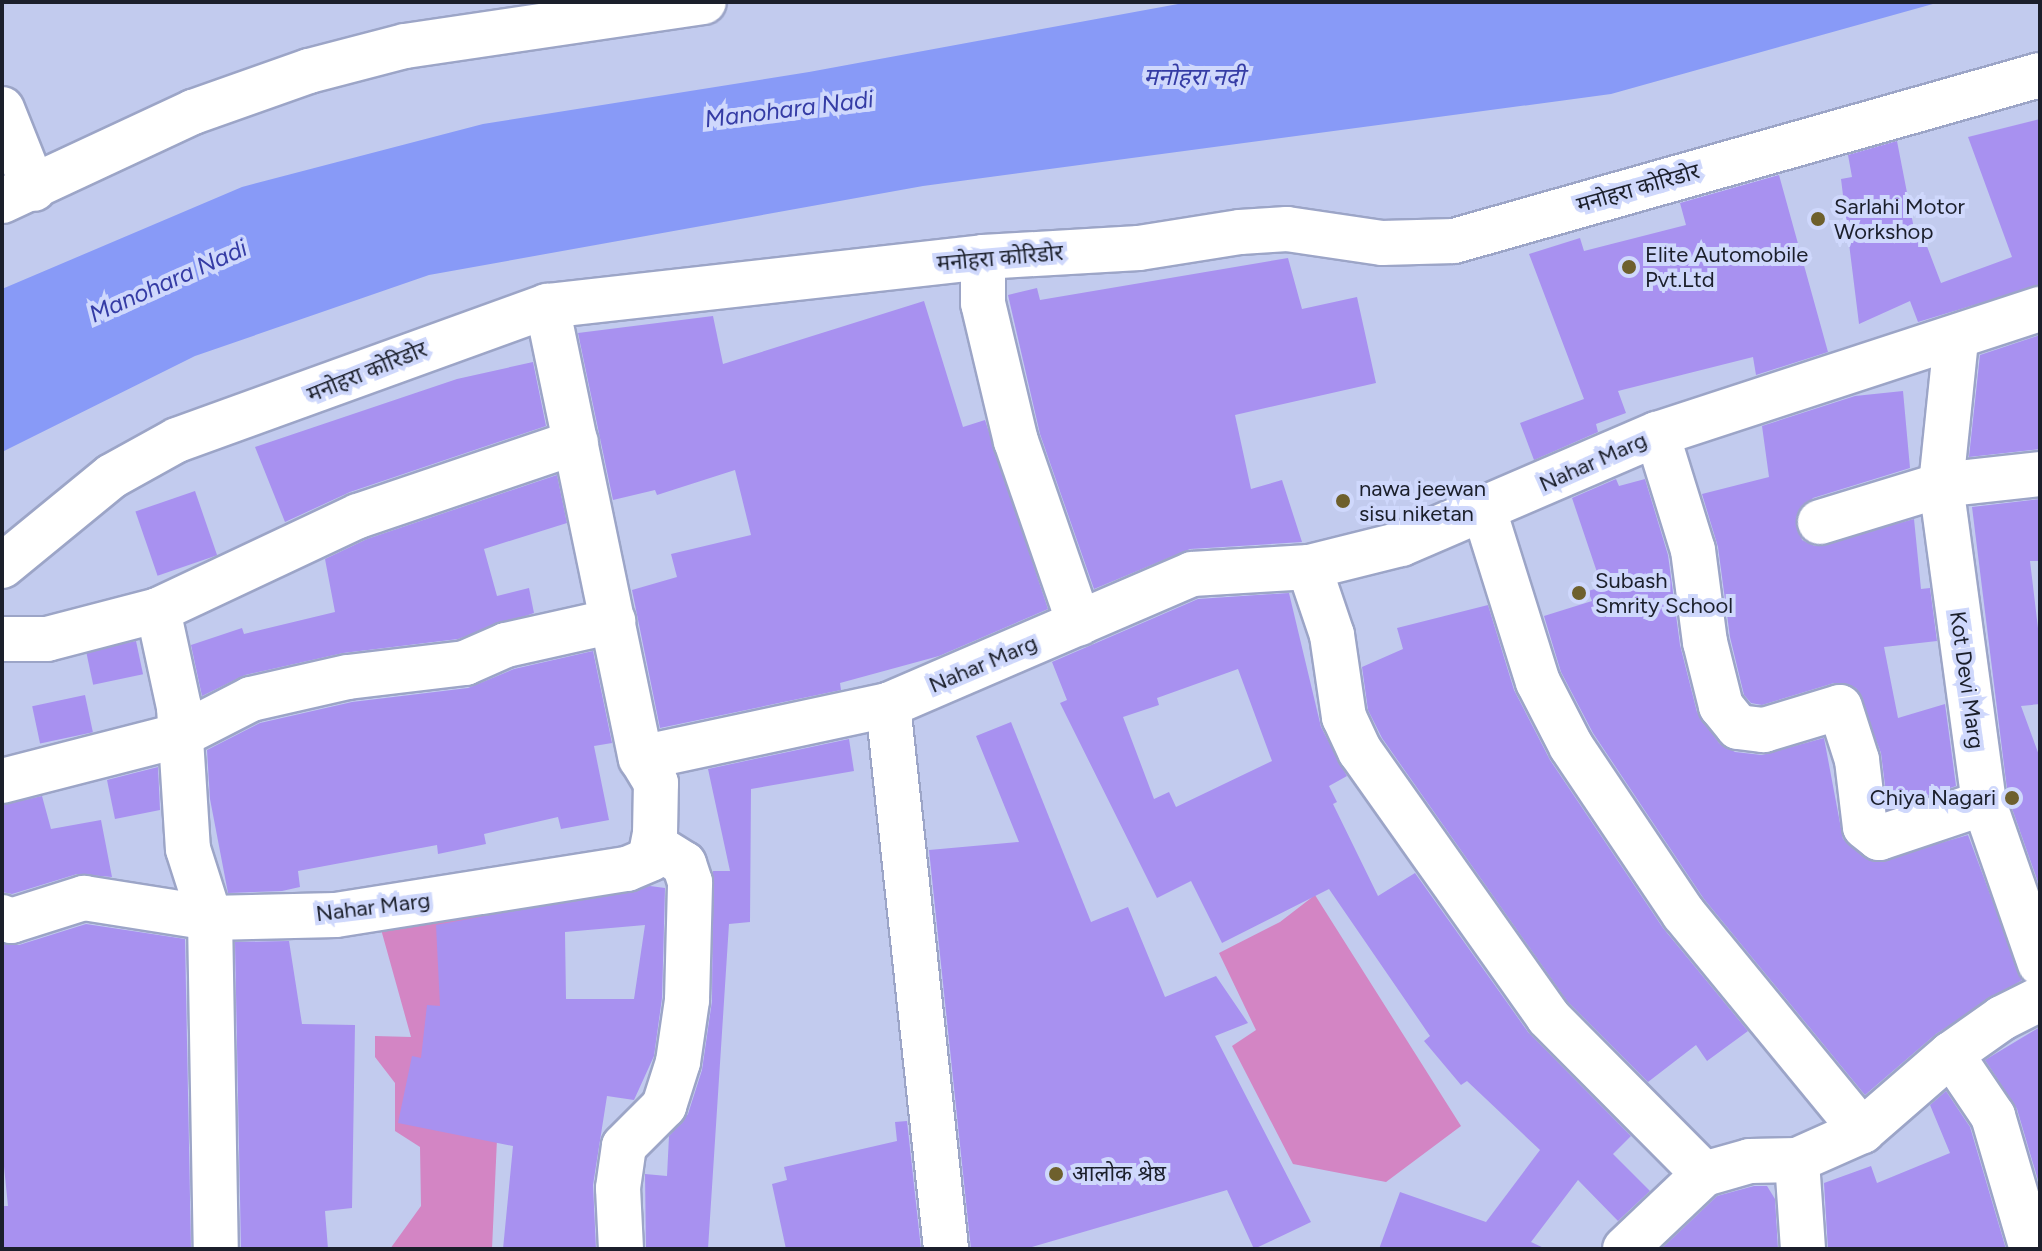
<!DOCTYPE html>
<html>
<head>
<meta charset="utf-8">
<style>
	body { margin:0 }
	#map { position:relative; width:2042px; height:1251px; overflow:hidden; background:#c2cbee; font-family:Figtree,"Noto Sans Devanagari",sans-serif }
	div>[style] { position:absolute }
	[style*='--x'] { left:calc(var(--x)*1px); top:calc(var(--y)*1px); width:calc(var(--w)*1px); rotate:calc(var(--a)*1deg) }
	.green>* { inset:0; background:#d385c4 }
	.water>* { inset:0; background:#889af7 }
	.building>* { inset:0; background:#a891f0; transform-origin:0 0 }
	.roads { filter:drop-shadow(2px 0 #9ca5c7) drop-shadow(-2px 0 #9ca5c7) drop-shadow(0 2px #9ca5c7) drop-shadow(0 -2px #9ca5c7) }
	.street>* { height:44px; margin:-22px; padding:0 22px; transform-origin:22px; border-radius:22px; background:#fff }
	.secondary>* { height:44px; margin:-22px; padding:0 22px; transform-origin:22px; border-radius:22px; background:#fff }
	.dots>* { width:22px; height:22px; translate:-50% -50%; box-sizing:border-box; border:4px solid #cfd8fc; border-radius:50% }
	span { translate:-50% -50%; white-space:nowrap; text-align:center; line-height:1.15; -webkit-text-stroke:8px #cfd8fc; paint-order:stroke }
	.street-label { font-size:22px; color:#1b1f2b }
	.poi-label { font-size:22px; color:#1b1f2b }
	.left { translate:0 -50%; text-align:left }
	.right { translate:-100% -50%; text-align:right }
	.water-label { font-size:24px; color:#353ca5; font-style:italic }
	.frame { position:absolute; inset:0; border:4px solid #1b1f2b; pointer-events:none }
</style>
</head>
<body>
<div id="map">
	<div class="green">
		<div style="clip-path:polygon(1315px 895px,1461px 1126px,1386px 1182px,1293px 1164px,1232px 1046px,1256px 1030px,1219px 953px,1280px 922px)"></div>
		<div style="clip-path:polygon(508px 898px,492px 1249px,390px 1249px,421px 1206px,420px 1147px,395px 1131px,395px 1083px,375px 1057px,375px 1036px,411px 1037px,377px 915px)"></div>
	</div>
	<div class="water">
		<div style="clip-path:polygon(1189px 2px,1940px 2px,1611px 94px,923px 186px,429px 275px,195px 356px,2px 452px,2px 289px,242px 187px,483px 124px,809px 72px)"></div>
	</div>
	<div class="building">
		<div style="clip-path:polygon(2040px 119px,2040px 285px,1918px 322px,1910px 301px,1859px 324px,1841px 179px,1852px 177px,1848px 155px,1897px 141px,1916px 239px,1923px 236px,1941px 283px,2012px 257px,1968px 137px)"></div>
		<div style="clip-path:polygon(1779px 175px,1828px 352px,1756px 375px,1753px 357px,1618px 391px,1626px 413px,1596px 424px,1598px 432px,1534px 460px,1520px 423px,1584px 399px,1529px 254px,1580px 238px,1584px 251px,1686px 225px,1680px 203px)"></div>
		<div style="clip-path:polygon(1288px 258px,1302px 309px,1357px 297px,1376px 383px,1235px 415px,1251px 489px,1282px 480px,1302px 542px,1190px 549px,1094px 589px,1040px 434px,1008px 295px,1037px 288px,1040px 300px)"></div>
		<div style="clip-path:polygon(924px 301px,963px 427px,985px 420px,1048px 609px,939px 656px,840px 683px,841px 690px,660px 728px,632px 590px,677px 577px,671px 554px,751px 535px,735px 470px,657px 495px,655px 490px,613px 500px,578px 333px,713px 316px,723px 364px)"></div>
		<div style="clip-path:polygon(2040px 335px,2040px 449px,1969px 457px,1980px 355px)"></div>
		<div style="clip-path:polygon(533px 362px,546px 426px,350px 492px,285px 522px,255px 447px,457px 379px)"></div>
		<div style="clip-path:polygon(1903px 391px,1910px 468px,1813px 498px,1796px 517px,1802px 540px,1815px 546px,1914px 519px,1921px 589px,1930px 588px,1937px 641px,1884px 647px,1898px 718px,1945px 704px,1956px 786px,1888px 809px,1881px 753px,1856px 688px,1834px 683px,1762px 705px,1751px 703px,1744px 695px,1730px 637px,1718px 547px,1702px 494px,1769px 477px,1762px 426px,1855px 396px)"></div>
		<div style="clip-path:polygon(557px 475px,567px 523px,484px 549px,497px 596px,529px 588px,534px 613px,458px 639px,343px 653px,245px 675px,202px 696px,191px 645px,242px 628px,244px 634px,335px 612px,325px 559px,367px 539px)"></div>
		<div style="clip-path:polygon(1616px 479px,1619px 486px,1645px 479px,1668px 555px,1680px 645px,1697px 712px,1719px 743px,1735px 752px,1762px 755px,1824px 738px,1843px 839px,1874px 862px,1968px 835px,2022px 980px,1936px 1034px,1865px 1095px,1704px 899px,1593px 733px,1561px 672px,1544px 616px,1592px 601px,1588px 591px,1602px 587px,1572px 498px)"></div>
		<div style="left:195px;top:491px;width:68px;height:63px;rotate:71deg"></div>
		<div style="clip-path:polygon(2040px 499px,2040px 561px,2030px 561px,2040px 645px,2040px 704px,2021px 706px,2040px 758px,2040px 888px,2008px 797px,1972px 507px)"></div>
		<div style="clip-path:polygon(evenodd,1289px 593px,1321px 727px,1347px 776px,1329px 786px,1337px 802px,1333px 804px,1378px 896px,1415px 873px,1528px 1032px,1631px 1136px,1613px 1154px,1650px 1191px,1618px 1221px,1578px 1180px,1531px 1242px,1546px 1249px,1379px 1249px,1400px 1192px,1486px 1222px,1540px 1150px,1467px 1081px,1461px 1085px,1424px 1041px,1430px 1036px,1329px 889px,1222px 943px,1191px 881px,1157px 898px,1060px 703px,1067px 700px,1052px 662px,1198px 599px,1289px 593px,1238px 669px,1272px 761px,1176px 807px,1169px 792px,1154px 799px,1123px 717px,1159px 705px,1157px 698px,1238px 669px)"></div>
		<div style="clip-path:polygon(1488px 605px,1514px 690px,1550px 760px,1663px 928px,1748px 1031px,1707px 1061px,1696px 1045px,1648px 1082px,1567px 1001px,1382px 738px,1368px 710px,1362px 667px,1403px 649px,1397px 628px)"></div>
		<div style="left:136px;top:641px;width:34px;height:51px;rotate:78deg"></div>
		<div style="clip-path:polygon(593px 651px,612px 743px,594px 746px,609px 820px,561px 829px,558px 817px,484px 834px,486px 844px,438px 854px,437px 845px,298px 871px,300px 887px,282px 891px,228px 893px,210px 799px,207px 750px,260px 723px,352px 702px,468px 688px,514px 669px)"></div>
		<div style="left:85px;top:695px;width:38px;height:54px;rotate:78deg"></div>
		<div style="clip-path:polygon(1011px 722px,1091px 922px,1128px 907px,1165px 997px,1216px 976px,1248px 1023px,1215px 1036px,1311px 1222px,1254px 1249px,1227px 1190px,1025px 1249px,971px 1249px,929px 850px,1019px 842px,976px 736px)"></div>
		<div style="clip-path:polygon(849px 739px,854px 771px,751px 789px,750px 922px,729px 924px,708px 1249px,646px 1249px,645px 1174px,667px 1176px,669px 1136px,688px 1114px,702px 1070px,712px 1001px,713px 871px,730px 871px,708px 769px)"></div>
		<div style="clip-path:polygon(158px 767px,160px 810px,115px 819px,107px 780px)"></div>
		<div style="clip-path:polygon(42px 796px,51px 829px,101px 820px,112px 877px,77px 874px,12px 894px,2px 892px,2px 805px)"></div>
		<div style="clip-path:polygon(evenodd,650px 886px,665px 888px,662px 998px,654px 1056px,634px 1100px,607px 1096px,593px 1185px,596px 1249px,503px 1249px,513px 1146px,398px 1123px,412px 1056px,421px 1058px,427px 1005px,440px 1006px,436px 925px,650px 886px,645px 925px,634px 999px,566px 999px,565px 932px,645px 925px)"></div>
		<div style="clip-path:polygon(86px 924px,185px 939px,191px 1249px,2px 1249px,2px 1206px,8px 1206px,2px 1147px,2px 944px,19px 945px)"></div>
		<div style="clip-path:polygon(289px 941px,302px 1024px,355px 1025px,352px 1208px,325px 1211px,328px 1249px,241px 1249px,235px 942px)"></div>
		<div style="clip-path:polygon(2040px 1027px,2040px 1187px,2017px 1109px,1985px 1060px)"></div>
		<div style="clip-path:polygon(1946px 1091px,1970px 1127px,2006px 1249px,1828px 1249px,1824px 1183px,1871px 1166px,1877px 1183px,1950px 1153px,1930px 1105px)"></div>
		<div style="clip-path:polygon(907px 1121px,921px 1249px,786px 1249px,772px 1184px,787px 1180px,784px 1167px,897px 1141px,895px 1122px)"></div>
		<div style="clip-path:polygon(1754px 1186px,1767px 1186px,1775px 1199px,1778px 1249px,1661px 1249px,1717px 1196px)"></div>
	</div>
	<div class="roads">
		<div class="street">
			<div style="--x:2;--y:109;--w:86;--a:68.2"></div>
			<div style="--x:983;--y:257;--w:46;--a:90"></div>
			<div style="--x:983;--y:303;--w:142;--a:76.6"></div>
			<div style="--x:1016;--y:441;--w:193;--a:70.9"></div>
			<div style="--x:547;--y:306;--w:462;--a:78.3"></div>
			<div style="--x:1657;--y:434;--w:121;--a:72.8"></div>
			<div style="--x:1693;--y:550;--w:93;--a:82.6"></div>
			<div style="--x:1705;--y:642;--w:66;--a:76"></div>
			<div style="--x:1721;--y:706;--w:27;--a:51"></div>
			<div style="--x:1738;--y:727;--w:26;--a:7"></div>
			<div style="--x:1764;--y:730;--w:79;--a:-16.8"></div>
			<div style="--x:1840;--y:707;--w:56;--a:72.2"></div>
			<div style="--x:1857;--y:760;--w:67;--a:83.2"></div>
			<div style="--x:1865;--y:827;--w:18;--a:38"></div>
			<div style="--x:1879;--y:838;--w:111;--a:-18.4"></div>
			<div style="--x:2040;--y:474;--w:100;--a:173.7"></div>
			<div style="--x:1941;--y:485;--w:321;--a:82.3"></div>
			<div style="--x:1984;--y:803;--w:170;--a:70.8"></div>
			<div style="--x:1484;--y:510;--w:180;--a:72.6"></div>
			<div style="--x:1538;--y:682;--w:72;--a:62.7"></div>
			<div style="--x:1571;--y:746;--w:202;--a:56.1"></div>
			<div style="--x:1684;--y:914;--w:281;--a:50.6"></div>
			<div style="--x:1820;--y:522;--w:127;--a:-17"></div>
			<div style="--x:1941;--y:485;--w:146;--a:-84.1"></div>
			<div style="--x:1309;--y:567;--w:72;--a:71.3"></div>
			<div style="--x:1332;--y:635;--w:83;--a:81.7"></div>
			<div style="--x:1344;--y:717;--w:38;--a:65"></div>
			<div style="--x:1360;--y:751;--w:326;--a:54.7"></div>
			<div style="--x:1548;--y:1017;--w:221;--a:45.2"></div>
			<div style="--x:158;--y:610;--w:221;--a:-25.2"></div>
			<div style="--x:358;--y:516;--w:230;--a:-18.7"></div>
			<div style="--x:2;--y:639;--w:45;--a:0"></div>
			<div style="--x:47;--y:639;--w:115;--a:-14.6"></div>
			<div style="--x:158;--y:610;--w:99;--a:77.8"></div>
			<div style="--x:179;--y:707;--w:142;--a:86.4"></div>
			<div style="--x:188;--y:849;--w:72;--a:72.3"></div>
			<div style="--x:210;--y:918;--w:331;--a:89"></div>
			<div style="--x:888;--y:705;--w:547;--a:83.91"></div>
			<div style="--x:2;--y:781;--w:185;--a:-14.4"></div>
			<div style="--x:181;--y:735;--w:79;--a:-27.2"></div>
			<div style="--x:251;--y:699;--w:99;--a:-12.8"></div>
			<div style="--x:348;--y:677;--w:118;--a:-6.8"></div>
			<div style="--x:465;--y:663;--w:45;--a:-23.7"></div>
			<div style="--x:506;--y:645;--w:110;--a:-12.6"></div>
			<div style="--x:2;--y:917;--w:10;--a:24"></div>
			<div style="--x:11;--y:921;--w:77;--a:-17.5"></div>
			<div style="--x:84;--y:898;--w:128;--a:9"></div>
			<div style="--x:210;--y:918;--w:126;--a:-1.4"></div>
			<div style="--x:336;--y:915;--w:295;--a:-9"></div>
			<div style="--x:627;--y:869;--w:25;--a:-23"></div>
			<div style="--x:650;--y:859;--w:25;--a:-79"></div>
			<div style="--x:655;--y:834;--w:51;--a:-88.9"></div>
			<div style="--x:656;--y:783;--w:29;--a:-121"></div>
			<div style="--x:641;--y:758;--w:253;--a:-12.1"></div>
			<div style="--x:888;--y:705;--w:331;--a:-23.3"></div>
			<div style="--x:1192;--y:574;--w:117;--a:-3.4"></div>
			<div style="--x:1309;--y:567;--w:95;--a:-14"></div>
			<div style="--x:1401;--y:544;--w:279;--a:-23.3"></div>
			<div style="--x:1657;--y:434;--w:403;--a:-18.1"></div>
			<div style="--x:1951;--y:1054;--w:75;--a:55.9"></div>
			<div style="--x:1993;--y:1116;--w:139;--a:73.7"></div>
			<div style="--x:621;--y:1249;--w:61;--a:-92.8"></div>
			<div style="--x:618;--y:1188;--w:42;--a:-81.9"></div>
			<div style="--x:624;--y:1146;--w:57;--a:-45"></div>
			<div style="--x:664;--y:1106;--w:46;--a:-72.3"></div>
			<div style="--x:678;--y:1062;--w:63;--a:-81.7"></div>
			<div style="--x:687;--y:1000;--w:118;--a:-88.5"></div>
			<div style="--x:690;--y:882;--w:19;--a:-108"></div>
			<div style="--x:684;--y:864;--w:36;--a:-148"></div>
			<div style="--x:1625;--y:1249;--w:109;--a:-43.5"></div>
			<div style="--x:1704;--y:1174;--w:48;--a:-15.8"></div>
			<div style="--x:1750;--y:1161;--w:47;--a:-1.2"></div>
			<div style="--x:1803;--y:1249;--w:89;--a:-93.9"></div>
			<div style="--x:1797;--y:1160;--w:71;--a:-24"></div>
			<div style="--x:1862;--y:1131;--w:118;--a:-40.9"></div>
			<div style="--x:1951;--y:1054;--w:62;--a:-35.2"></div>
			<div style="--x:2002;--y:1018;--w:42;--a:-26.6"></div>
		</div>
		<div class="secondary">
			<div style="--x:2;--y:201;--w:211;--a:-25"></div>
			<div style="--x:193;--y:112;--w:123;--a:-19.5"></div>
			<div style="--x:309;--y:71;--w:99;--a:-14.6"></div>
			<div style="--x:405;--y:46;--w:302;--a:-8.4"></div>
			<div style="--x:2;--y:566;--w:142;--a:-39.3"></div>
			<div style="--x:112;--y:476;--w:74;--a:-29"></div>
			<div style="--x:177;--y:440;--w:394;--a:-19.9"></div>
			<div style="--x:547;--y:306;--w:439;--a:-6.4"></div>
			<div style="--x:983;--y:257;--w:156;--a:-3.3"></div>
			<div style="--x:1139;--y:248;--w:102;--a:-9"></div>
			<div style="--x:1240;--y:232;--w:47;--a:-3.7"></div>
			<div style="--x:1287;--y:229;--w:96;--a:8.4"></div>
			<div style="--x:1382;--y:243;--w:72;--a:-1.6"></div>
			<div style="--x:1454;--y:241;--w:609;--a:-15.82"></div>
		</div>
	</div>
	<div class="dots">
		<div style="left:1818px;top:219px;background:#6e602d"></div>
		<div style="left:1629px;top:267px;background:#6e602d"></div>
		<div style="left:1343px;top:501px;background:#6e602d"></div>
		<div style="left:1579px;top:593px;background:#6e602d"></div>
		<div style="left:2012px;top:798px;background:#6e602d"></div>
		<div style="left:1056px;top:1174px;background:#6e602d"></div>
	</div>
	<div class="street-label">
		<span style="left:1638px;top:188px;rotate:-16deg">मनोहरा कोरिडोर</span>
		<span style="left:1000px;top:258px;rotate:-5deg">मनोहरा कोरिडोर</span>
		<span style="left:367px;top:372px;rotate:-22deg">मनोहरा कोरिडोर</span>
		<span style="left:1593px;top:462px;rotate:-24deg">Nahar Marg</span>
		<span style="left:983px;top:664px;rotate:-23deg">Nahar Marg</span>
		<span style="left:1967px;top:680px;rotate:82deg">Kot Devi Marg</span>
		<span style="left:373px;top:907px;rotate:-7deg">Nahar Marg</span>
	</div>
	<div class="poi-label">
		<span class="left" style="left:1834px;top:219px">Sarlahi Motor<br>Workshop</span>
		<span class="left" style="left:1645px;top:267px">Elite Automobile<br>Pvt.Ltd</span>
		<span class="left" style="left:1359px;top:501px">nawa jeewan<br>sisu niketan</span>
		<span class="left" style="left:1595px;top:593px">Subash<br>Smrity School</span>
		<span class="right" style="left:1996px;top:798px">Chiya Nagari</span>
		<span class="left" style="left:1072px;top:1174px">आलोक श्रेष्ठ</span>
	</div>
	<div class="water-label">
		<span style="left:1194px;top:77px">मनोहरा नदी</span>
		<span style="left:789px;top:109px;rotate:-7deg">Manohara Nadi</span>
		<span style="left:168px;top:281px;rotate:-24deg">Manohara Nadi</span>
	</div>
	<div class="frame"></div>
</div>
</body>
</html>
